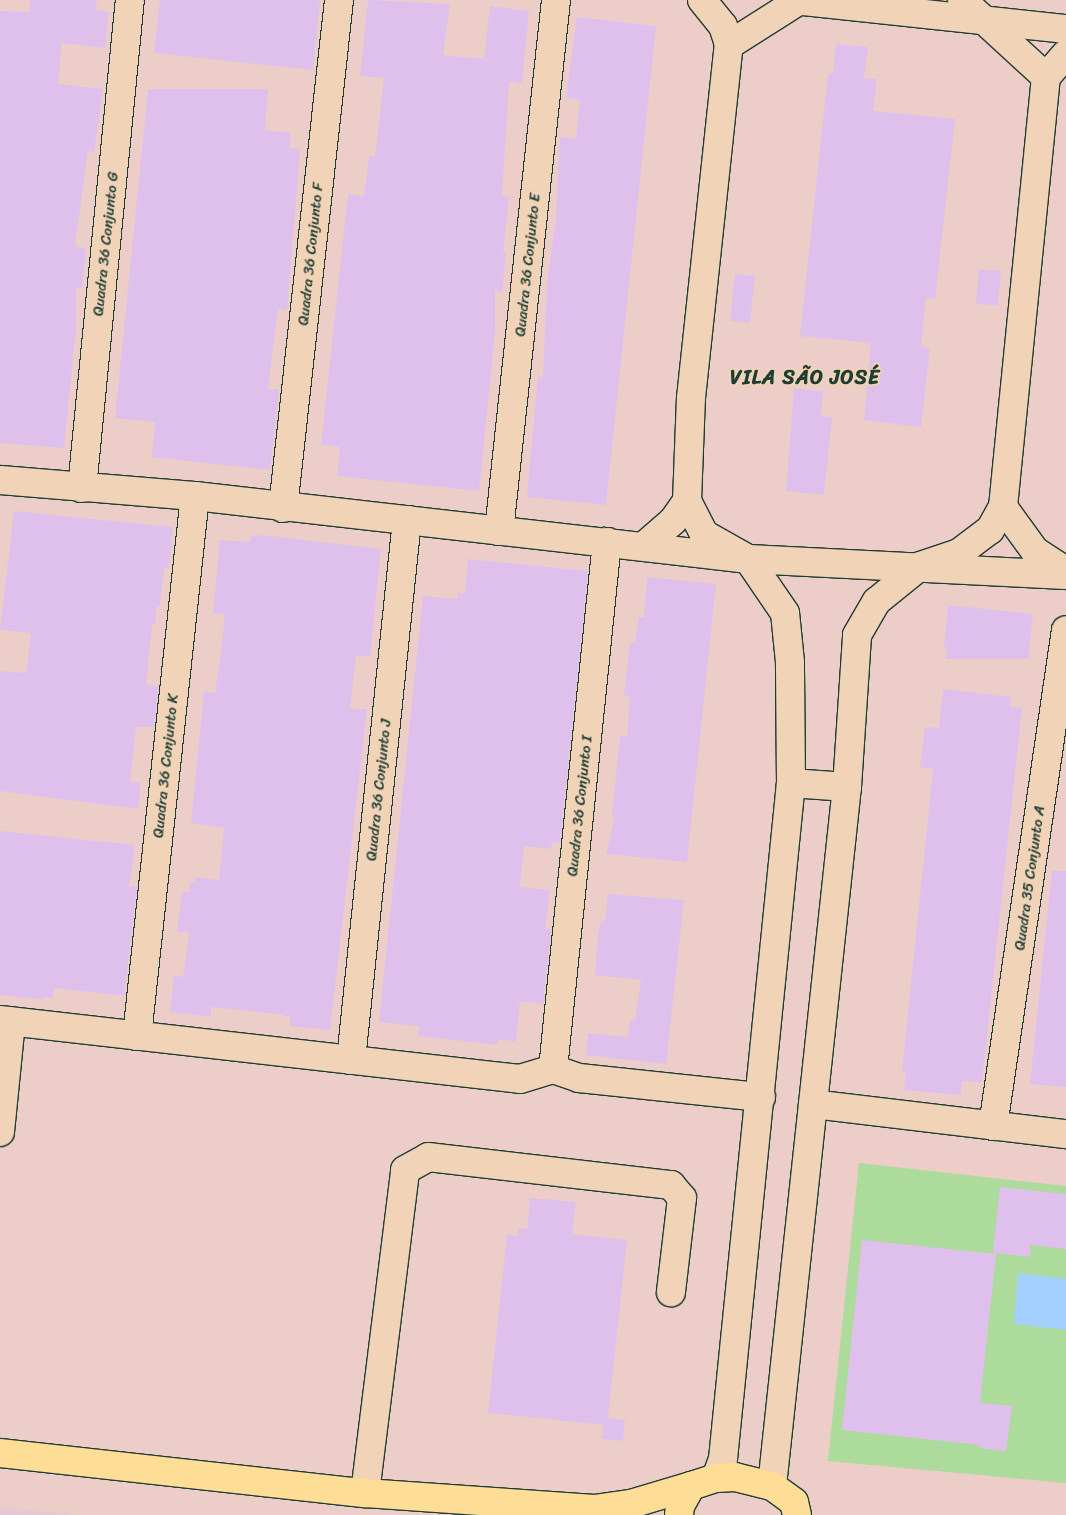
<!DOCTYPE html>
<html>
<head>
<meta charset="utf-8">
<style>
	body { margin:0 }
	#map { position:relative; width:1066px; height:1515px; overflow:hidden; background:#eccdc7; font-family:Sriracha,sans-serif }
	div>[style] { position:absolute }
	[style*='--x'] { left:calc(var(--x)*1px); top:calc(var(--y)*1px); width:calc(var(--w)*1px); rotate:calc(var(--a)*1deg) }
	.built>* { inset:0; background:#e8c9d2 }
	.green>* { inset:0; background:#acdb9b }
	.water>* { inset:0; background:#a3d0fe }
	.building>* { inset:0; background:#dfc0ed; transform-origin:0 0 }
	.roads { filter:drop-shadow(1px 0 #1f3d34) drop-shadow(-1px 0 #1f3d34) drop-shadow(0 1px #1f3d34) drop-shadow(0 -1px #1f3d34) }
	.minor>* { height:28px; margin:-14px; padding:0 14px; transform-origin:14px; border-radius:14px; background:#f1d3b7 }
	.major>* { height:28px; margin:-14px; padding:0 14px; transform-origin:14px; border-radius:14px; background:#fedd96 }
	span { translate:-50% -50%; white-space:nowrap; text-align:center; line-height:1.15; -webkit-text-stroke:4px #f1d3b7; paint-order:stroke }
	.street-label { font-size:15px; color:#1f3d34 }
	.district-label { font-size:20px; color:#1f3d34; font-weight:700; letter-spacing:1px }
</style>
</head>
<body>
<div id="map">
	<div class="built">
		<div style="clip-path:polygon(0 1507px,77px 1515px,0 1515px)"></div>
	</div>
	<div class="green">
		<div style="clip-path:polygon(859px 1163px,1066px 1186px,1066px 1483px,828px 1461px)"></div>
	</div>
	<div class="water">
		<div style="clip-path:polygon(1018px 1273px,1066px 1279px,1066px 1330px,1014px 1324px)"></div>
	</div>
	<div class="building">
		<div style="clip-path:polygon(30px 0,97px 0,95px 10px,109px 12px,105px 48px,62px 43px,58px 84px,103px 89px,94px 152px,88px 151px,75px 246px,86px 249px,82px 289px,76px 287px,76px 328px,64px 448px,0 443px,0 11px,29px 12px)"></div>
		<div style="clip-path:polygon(160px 0,320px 0,313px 70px,154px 53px)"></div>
		<div style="clip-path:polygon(368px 0,450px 4px,443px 55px,484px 59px,490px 6px,529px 11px,522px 83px,509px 81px,502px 196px,509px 197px,503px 252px,506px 252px,502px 292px,495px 290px,495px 332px,479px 491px,337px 476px,340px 447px,321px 445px,348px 194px,364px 196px,369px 156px,375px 157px,384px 78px,360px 76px)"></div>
		<div style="clip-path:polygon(577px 17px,656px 26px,606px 505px,527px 497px,538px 376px,543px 378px,547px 282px,556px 217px,560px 137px,576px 139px,580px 100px,566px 97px)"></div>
		<div style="clip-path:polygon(836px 44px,868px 47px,864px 78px,877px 79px,873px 111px,955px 119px,935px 299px,926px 298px,921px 346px,930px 349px,921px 427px,864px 420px,871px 343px,800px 336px,828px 74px,833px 74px)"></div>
		<div style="clip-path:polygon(148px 89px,268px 89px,265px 130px,291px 133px,289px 148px,300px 149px,287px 310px,278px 309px,268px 389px,279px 389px,270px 470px,152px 457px,155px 422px,115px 418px)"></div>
		<div style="left:979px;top:269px;width:22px;height:35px;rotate:5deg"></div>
		<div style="left:735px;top:274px;width:20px;height:47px;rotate:6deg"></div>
		<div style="clip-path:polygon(794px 388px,823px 391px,821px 416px,832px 417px,824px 495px,786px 491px)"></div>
		<div style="clip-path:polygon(14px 511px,173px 527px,169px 568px,164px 568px,160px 606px,157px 606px,155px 624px,152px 624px,146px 684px,158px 687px,154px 727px,136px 727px,130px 782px,141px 783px,138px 809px,0 791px,0 671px,26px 673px,31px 633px,0 630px)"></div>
		<div style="clip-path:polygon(261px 535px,381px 549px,370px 657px,356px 655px,350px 709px,367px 709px,330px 1030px,290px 1026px,290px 1017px,278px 1014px,211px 1007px,211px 1017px,170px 1012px,174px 976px,183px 977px,189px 932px,177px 932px,182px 892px,189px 892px,190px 883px,195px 883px,196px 877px,219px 880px,224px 828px,191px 823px,204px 692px,215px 693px,221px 653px,225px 614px,213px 613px,220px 540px,250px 542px,250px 536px)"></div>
		<div style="clip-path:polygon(468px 559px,588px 571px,560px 843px,552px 842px,551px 849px,524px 846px,520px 887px,550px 890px,545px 929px,551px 929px,543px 1004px,520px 1001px,516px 1042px,498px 1039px,497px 1045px,418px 1036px,419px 1026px,379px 1022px,423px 596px,457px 599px,458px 593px,465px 593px)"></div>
		<div style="clip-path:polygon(647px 577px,716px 584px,687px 862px,606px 854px,615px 817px,612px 816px,620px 736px,627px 737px,630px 697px,624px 696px,630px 643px,635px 643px,639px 617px,644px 617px)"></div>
		<div style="clip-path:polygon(948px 605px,1033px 614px,1028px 659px,946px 659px,947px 649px,944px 649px)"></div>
		<div style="clip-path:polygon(943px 689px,1011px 697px,1010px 707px,1022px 708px,982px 1082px,962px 1081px,961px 1095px,904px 1090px,906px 1071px,902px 1071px,933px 769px,920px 767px,925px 727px,939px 728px)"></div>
		<div style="clip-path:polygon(0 831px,135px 845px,129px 886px,137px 886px,124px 996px,54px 988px,53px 998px,44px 997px,44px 1000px,0 995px)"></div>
		<div style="clip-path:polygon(1052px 871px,1066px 871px,1066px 1087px,1030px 1084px)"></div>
		<div style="clip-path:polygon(608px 894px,684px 900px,666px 1064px,586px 1055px,588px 1033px,628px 1037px,630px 1020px,635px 1020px,641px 980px,595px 975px,598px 934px,601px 921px,605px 922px)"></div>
		<div style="clip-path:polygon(1000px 1187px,1066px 1194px,1066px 1249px,1030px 1245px,1031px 1257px,993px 1253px)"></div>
		<div style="clip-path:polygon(530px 1198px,576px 1202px,572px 1234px,627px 1240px,608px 1418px,625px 1420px,623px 1441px,602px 1439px,603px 1425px,488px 1413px,507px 1235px,518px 1236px,519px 1228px,527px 1229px)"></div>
		<div style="clip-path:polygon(862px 1240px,996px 1254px,980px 1403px,1012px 1406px,1006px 1451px,980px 1448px,980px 1445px,842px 1430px)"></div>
	</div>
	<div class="roads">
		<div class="minor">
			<div style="--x:702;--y:0;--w:33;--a:51"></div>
			<div style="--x:723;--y:26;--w:20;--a:72"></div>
			<div style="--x:794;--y:0;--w:274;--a:6.1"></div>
			<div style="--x:1046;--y:77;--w:30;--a:-49"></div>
			<div style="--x:0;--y:480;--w:196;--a:4.7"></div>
			<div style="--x:195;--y:496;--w:557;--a:6.5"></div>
			<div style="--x:748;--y:559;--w:318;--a:2.9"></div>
			<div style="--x:82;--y:488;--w:490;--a:-84.4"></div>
			<div style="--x:1003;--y:507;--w:54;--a:54"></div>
			<div style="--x:1035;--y:551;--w:37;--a:33"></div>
			<div style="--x:283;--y:508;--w:511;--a:-83.71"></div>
			<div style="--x:499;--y:531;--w:534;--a:-83.87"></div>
			<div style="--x:644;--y:546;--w:38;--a:-41"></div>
			<div style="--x:673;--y:521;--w:24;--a:-55"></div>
			<div style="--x:791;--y:783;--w:56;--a:4.1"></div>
			<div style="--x:0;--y:1020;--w:523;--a:6.47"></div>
			<div style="--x:520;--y:1079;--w:34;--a:-17"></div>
			<div style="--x:553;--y:1069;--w:28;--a:19"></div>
			<div style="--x:579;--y:1078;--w:183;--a:6"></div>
			<div style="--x:137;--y:1036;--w:543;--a:-83.87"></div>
			<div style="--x:351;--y:1060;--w:543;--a:-84.08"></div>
			<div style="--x:553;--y:1069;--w:530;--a:-84.15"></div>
			<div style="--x:813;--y:1104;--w:255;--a:6.8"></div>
			<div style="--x:993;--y:1126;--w:501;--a:-81.63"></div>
			<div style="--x:0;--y:1132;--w:111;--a:-84.3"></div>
			<div style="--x:716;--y:1478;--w:20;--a:-70"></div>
			<div style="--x:723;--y:1459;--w:679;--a:-84.26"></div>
			<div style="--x:791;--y:783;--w:121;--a:-90.5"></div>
			<div style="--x:790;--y:662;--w:49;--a:-95.8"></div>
			<div style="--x:785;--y:613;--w:65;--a:-124.4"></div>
			<div style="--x:748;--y:559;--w:51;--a:-150.4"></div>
			<div style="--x:704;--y:534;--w:37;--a:-117"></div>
			<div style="--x:687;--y:501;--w:103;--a:-87.8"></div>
			<div style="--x:691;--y:398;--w:355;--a:-83.9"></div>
			<div style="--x:729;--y:45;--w:84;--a:-32.4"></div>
			<div style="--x:772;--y:1486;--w:703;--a:-83.88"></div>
			<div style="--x:847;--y:787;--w:152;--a:-86.2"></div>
			<div style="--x:857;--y:635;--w:39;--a:-60"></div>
			<div style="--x:877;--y:601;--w:55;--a:-39.1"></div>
			<div style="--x:920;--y:566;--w:41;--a:-18.4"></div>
			<div style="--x:959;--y:553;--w:39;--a:-37"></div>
			<div style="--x:990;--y:530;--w:26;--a:-61"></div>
			<div style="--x:1003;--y:507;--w:432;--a:-84.3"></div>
			<div style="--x:1046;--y:77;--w:114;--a:-137.5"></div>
			<div style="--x:365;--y:1493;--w:325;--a:-82.9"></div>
			<div style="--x:405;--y:1170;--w:26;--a:-29"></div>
			<div style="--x:428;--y:1157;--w:245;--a:6.6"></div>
			<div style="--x:671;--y:1185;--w:17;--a:50"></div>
			<div style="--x:682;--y:1198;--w:95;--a:96.7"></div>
		</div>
		<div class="major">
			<div style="--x:0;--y:1453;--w:367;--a:6.3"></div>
			<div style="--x:365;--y:1493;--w:230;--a:4"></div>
			<div style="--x:594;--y:1509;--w:37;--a:-8"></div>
			<div style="--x:631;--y:1504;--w:63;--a:-16.7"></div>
			<div style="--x:679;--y:1515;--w:9;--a:-84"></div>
			<div style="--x:680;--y:1506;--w:23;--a:-61"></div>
			<div style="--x:691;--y:1486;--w:26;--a:-18"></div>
			<div style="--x:716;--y:1478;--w:19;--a:-3"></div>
			<div style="--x:735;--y:1477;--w:38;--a:14"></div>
			<div style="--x:772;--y:1486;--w:27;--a:36"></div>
			<div style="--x:794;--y:1502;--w:13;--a:77"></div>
		</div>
	</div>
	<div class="street-label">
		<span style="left:106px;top:244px;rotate:-84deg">Quadra 36 Conjunto G</span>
		<span style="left:311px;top:254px;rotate:-84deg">Quadra 36 Conjunto F</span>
		<span style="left:528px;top:265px;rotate:-84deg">Quadra 36 Conjunto E</span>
		<span style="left:166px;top:766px;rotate:-84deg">Quadra 36 Conjunto K</span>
		<span style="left:379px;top:790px;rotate:-84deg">Quadra 36 Conjunto J</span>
		<span style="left:580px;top:806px;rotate:-84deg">Quadra 36 Conjunto I</span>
		<span style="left:1030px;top:878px;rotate:-82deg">Quadra 35 Conjunto A</span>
	</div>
	<div class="district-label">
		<span style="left:805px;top:377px">VILA SÃO JOSÉ</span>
	</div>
</div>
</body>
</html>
